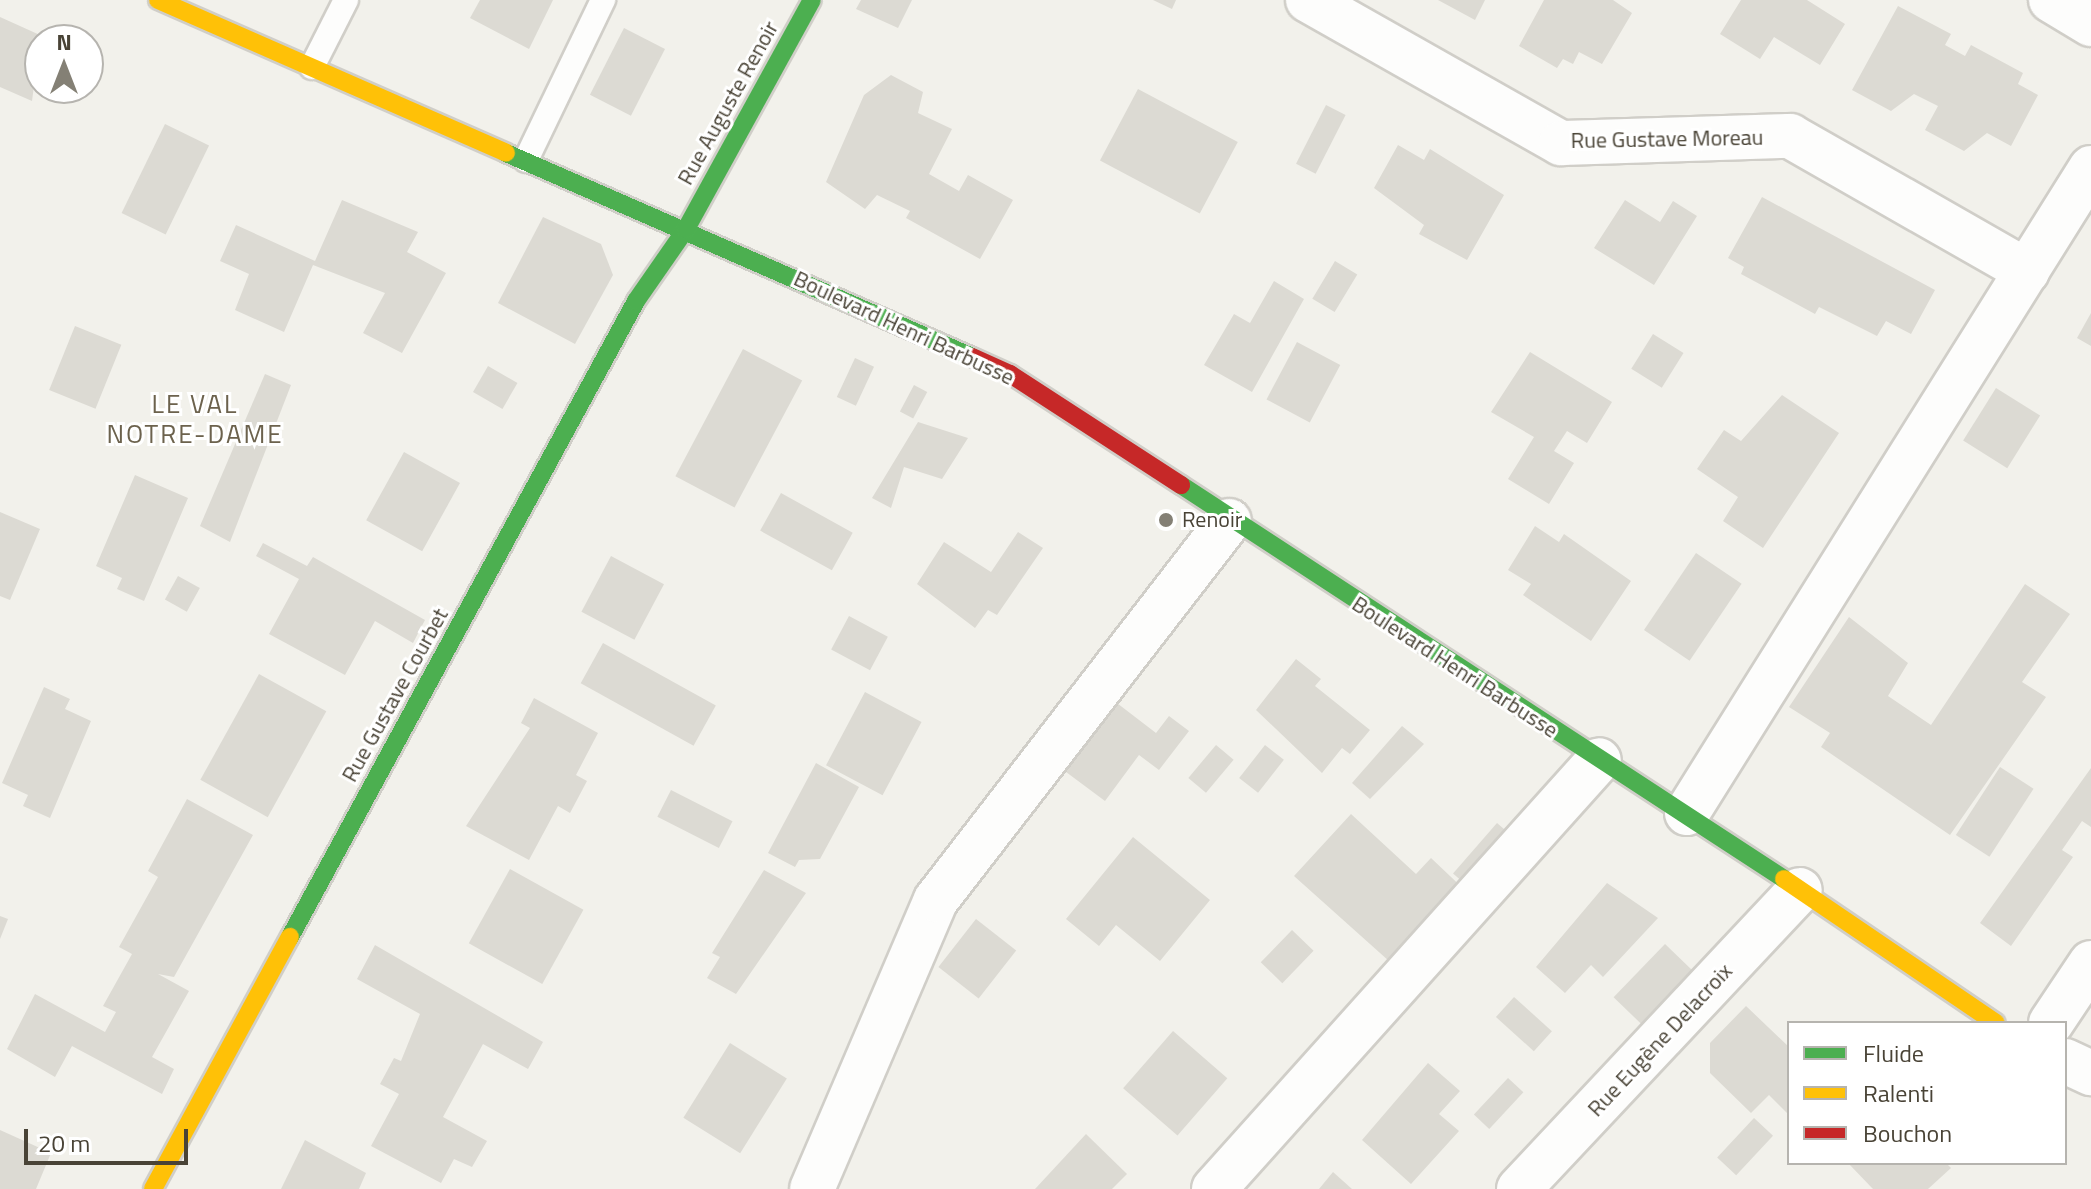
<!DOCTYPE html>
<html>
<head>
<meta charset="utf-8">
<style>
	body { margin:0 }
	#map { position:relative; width:2091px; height:1189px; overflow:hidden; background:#f2f1eb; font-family:"Titillium Web",sans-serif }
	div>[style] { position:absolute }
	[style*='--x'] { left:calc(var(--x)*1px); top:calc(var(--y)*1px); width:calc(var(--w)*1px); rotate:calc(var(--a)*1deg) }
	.building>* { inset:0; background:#dcdad3; transform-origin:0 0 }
	.roads { filter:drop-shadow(2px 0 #d0cec8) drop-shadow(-2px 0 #d0cec8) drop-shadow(0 2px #d0cec8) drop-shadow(0 -2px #d0cec8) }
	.lane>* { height:24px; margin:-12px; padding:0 12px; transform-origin:12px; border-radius:12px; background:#fdfdfc }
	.street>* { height:44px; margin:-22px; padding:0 22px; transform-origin:22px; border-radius:22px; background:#fdfdfc }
	.fast>* { height:18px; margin:-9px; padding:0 9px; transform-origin:9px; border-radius:9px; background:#4caf50 }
	.slow>* { height:18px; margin:-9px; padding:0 9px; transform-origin:9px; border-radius:9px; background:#ffc107 }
	.jam>* { height:18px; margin:-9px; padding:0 9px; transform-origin:9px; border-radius:9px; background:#c62828 }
	.dots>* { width:22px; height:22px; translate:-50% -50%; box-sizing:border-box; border:4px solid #fff; border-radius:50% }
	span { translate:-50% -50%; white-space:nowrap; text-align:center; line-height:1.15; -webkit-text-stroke:6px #fff; paint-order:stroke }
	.street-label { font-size:22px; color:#494336 }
	.poi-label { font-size:22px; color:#494336 }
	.left { translate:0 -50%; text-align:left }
	.quarter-label { font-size:26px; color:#6c624d; letter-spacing:2px }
	.legend { position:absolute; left:1787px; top:1021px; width:280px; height:144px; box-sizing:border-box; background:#fff; border:2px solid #b6b4af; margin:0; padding:10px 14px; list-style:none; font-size:24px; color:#494336 }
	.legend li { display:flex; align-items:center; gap:16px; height:40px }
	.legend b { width:40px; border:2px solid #b6b4af }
	.north { position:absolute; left:24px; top:24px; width:80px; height:80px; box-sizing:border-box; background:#fff; border:2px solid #b6b4af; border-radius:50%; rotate:0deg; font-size:22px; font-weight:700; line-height:32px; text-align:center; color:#494336 }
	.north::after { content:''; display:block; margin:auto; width:28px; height:36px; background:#848075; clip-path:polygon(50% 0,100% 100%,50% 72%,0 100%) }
	.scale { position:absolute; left:24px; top:1129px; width:164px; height:36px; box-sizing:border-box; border:4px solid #494336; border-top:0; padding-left:10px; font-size:24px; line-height:28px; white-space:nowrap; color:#494336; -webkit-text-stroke:6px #fff; paint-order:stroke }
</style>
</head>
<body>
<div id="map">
	<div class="building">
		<div style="clip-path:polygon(480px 0,553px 0,529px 49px,470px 18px)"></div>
		<div style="clip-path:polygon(861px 0,912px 0,898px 28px,856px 9px)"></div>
		<div style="clip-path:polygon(1153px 0,1176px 0,1172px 9px)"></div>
		<div style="clip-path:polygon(1438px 0,1485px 0,1475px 20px)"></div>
		<div style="clip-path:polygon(1544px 0,1613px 0,1632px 13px,1602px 64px,1579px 52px,1573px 64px,1563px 59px,1557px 68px,1519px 46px)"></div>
		<div style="clip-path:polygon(1741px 0,1807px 0,1845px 24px,1820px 65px,1774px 37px,1760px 59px,1720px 34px)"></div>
		<div style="clip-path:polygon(1898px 6px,1951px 34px,1945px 45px,1965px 56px,1971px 45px,2023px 73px,2018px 84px,2038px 95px,2011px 146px,1987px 133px,1964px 151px,1925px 130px,1938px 106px,1914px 94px,1891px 111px,1852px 90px)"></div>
		<div style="clip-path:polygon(0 17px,51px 40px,40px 40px,32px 101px,0 87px)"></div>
		<div style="left:624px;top:28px;width:46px;height:75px;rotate:27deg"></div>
		<div style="clip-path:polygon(891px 75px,923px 92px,918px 113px,952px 129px,929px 174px,959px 191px,968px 175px,1013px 200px,980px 259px,906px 218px,910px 211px,877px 195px,865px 209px,826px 182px,864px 95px)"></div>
		<div style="left:1138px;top:89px;width:113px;height:81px;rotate:28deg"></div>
		<div style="left:1326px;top:105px;width:22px;height:66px;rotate:27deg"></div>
		<div style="left:165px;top:124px;width:49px;height:99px;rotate:26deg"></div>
		<div style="clip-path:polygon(1398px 145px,1424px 160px,1430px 149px,1504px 195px,1467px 260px,1419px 234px,1424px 225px,1374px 188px)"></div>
		<div style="clip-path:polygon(1762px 197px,1935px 290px,1911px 334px,1886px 321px,1877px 336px,1819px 307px,1815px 314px,1741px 274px,1744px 267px,1728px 258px)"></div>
		<div style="clip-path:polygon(342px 200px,418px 232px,407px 252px,446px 273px,402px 353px,363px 333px,385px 293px,313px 265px,284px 332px,235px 310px,249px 274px,220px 261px,236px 225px,315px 261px)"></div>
		<div style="clip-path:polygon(1625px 200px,1660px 222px,1673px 201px,1697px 216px,1654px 285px,1594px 248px)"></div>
		<div style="clip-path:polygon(543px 217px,601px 244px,613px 275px,575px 344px,498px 303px)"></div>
		<div style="left:1335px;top:261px;width:26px;height:44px;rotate:31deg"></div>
		<div style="clip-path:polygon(1274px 281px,1304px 299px,1252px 392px,1204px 365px,1234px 314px,1250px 323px)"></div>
		<div style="clip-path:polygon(2091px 313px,2091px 346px,2077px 338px)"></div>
		<div style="left:75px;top:326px;width:50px;height:69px;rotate:22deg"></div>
		<div style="left:1653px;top:334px;width:36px;height:41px;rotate:32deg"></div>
		<div style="left:1297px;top:342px;width:49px;height:65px;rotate:28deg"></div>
		<div style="left:743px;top:349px;width:67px;height:144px;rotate:28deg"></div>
		<div style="clip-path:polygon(1530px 352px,1612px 402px,1587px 443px,1567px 431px,1554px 451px,1574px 463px,1549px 504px,1508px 479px,1534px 437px,1491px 412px)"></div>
		<div style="left:855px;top:358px;width:21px;height:43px;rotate:25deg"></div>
		<div style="left:488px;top:366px;width:34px;height:30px;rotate:30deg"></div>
		<div style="clip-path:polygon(265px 374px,291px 385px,230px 542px,200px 526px)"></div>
		<div style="left:914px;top:385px;width:15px;height:30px;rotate:28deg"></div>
		<div style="left:1996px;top:388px;width:52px;height:62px;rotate:32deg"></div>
		<div style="clip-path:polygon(1782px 395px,1839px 433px,1763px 548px,1723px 521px,1738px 497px,1697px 469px,1724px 430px,1741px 441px)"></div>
		<div style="clip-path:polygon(918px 422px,968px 438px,942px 479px,904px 467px,891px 508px,872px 498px)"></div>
		<div style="left:404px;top:452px;width:64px;height:78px;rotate:29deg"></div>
		<div style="clip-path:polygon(135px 475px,188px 498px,144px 601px,117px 589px,122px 578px,96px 566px)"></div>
		<div style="left:781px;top:493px;width:82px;height:43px;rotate:29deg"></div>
		<div style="clip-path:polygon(0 512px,40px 529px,10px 600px,0 596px)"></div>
		<div style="clip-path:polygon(1535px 526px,1559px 542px,1564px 534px,1631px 581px,1591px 641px,1523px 595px,1531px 584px,1508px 570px)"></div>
		<div style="clip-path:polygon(1018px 532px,1043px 548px,997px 615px,988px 610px,975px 628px,917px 584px,944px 542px,991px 572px)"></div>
		<div style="clip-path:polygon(263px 543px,307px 566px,313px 557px,425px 620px,413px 643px,375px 621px,345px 675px,269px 634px,299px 579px,256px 556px)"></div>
		<div style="left:1696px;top:553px;width:55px;height:93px;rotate:34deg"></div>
		<div style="left:611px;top:556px;width:60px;height:63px;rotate:28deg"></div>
		<div style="left:178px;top:576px;width:25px;height:27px;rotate:29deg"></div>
		<div style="clip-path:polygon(2025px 584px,2070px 614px,2022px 682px,2046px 697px,1950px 835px,1821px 747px,1830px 733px,1789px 707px,1849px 617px,1908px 663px,1888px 696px,1931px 725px)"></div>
		<div style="left:849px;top:616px;width:44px;height:38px;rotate:28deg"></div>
		<div style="left:603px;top:643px;width:129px;height:46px;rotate:29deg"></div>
		<div style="clip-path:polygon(1296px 659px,1321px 679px,1315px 686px,1370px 730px,1350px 754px,1342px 748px,1322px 773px,1256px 710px)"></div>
		<div style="left:259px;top:674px;width:77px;height:121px;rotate:29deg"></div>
		<div style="clip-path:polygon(44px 687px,70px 699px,65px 709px,91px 721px,50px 818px,23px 806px,28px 795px,2px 783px)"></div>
		<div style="left:865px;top:692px;width:64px;height:83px;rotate:28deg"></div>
		<div style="clip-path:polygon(534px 698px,598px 733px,576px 775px,587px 781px,570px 813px,558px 806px,529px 860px,466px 826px,530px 728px,521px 723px)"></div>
		<div style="clip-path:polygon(1113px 700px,1156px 733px,1169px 716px,1189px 731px,1159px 770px,1139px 755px,1105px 801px,1062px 769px)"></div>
		<div style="clip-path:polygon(1402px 726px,1424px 744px,1370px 799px,1352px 783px)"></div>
		<div style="left:1216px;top:745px;width:23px;height:43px;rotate:40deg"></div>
		<div style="left:1265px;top:745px;width:24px;height:42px;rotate:38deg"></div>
		<div style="clip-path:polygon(816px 763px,859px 787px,820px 859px,799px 860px,795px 867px,768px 853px)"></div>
		<div style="left:2000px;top:767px;width:40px;height:81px;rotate:33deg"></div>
		<div style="clip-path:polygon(2091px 768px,2091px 827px,2082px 821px,2062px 850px,2073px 857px,2011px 946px,1980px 923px)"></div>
		<div style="left:671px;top:790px;width:69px;height:30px;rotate:27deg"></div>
		<div style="clip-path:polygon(187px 799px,253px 835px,174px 977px,158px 974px,189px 991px,152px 1057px,174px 1069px,162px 1094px,72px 1046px,55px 1077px,7px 1049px,35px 994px,105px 1032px,116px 1012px,103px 1006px,132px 954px,119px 947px,158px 877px,148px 871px)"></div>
		<div style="clip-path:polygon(1351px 814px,1416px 874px,1431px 858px,1469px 894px,1399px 970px,1294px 876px)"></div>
		<div style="left:1497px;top:823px;width:29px;height:67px;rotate:41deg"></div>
		<div style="clip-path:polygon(1133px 837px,1210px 900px,1160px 961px,1116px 925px,1099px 946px,1066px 919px)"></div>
		<div style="left:510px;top:869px;width:84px;height:85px;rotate:29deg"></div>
		<div style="clip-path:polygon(764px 870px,806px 893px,736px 994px,707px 978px,720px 957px,712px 953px)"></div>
		<div style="clip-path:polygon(1607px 883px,1658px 918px,1603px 977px,1591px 965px,1565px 993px,1536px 967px)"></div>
		<div style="clip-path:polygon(0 916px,8px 919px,0 939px)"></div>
		<div style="left:976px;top:919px;width:51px;height:61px;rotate:38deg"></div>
		<div style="left:1292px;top:930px;width:30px;height:45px;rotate:44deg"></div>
		<div style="left:1665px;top:944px;width:49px;height:74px;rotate:44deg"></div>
		<div style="clip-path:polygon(375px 945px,543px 1042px,528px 1069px,483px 1044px,443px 1117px,487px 1141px,472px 1167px,454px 1159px,441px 1183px,371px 1146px,399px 1094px,380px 1084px,394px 1058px,401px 1061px,420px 1014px,357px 979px)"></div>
		<div style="left:1514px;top:997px;width:51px;height:27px;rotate:42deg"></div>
		<div style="clip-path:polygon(1746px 1006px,1789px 1047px,1789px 1115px,1769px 1095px,1751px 1113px,1710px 1073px,1710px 1043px)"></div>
		<div style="left:1173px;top:1031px;width:72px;height:76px;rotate:41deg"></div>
		<div style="left:730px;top:1043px;width:67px;height:88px;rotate:32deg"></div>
		<div style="clip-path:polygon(1428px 1063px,1460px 1091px,1439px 1114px,1459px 1131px,1411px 1184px,1362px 1140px)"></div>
		<div style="left:1508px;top:1078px;width:21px;height:50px;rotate:43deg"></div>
		<div style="left:1754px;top:1118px;width:26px;height:54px;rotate:43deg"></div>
		<div style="clip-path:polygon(0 1130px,51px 1153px,36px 1189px,0 1189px)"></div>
		<div style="clip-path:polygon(1086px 1134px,1127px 1174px,1112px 1189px,1035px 1189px)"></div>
		<div style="clip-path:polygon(305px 1140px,366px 1173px,359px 1189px,281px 1189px)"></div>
		<div style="clip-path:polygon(1848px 1163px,1946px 1163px,1951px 1168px,1928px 1189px,1873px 1189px)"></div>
		<div style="clip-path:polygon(1333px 1172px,1352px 1189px,1319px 1189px)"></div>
	</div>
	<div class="roads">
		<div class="lane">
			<div style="--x:312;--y:67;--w:75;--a:-63.1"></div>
			<div style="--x:526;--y:160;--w:178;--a:-64.3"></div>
		</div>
		<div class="street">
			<div style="--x:1308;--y:0;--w:291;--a:29.5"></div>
			<div style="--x:1561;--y:143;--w:229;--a:-1.8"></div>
			<div style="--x:1790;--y:136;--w:273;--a:29.7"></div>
			<div style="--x:2051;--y:0;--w:47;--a:31"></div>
			<div style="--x:1687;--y:813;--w:761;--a:-57.94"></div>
			<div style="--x:2051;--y:1023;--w:72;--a:-56.3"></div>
			<div style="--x:2065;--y:1061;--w:29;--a:25"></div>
			<div style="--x:812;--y:1189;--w:314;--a:-66.8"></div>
			<div style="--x:936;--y:900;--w:479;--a:-52.3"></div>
			<div style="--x:1214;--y:1189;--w:576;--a:-48.09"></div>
			<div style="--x:1519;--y:1189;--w:410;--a:-46.8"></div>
		</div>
		<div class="fast">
			<div style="--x:506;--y:153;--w:509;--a:23.64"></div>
			<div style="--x:1181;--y:485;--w:720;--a:33.16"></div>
			<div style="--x:290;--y:937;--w:724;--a:-61.45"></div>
			<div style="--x:636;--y:301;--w:88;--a:-55.2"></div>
			<div style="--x:686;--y:229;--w:261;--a:-61.2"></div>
		</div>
		<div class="slow">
			<div style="--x:158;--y:0;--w:380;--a:23.7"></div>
			<div style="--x:1784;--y:879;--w:256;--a:34.2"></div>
			<div style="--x:153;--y:1189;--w:287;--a:-61.5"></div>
		</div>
		<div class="jam">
			<div style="--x:972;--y:357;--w:42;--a:24.1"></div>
			<div style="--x:1010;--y:374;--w:204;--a:33"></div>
		</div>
	</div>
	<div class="dots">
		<div style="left:1166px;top:520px;background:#848075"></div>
	</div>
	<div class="street-label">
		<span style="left:728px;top:103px;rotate:-61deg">Rue Auguste Renoir</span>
		<span style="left:1667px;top:139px;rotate:-1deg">Rue Gustave Moreau</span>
		<span style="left:904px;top:328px;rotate:25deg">Boulevard Henri Barbusse</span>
		<span style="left:1455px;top:667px;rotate:33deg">Boulevard Henri Barbusse</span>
		<span style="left:395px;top:695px;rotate:-61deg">Rue Gustave Courbet</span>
		<span style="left:1660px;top:1040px;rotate:-47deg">Rue Eugène Delacroix</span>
	</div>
	<div class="poi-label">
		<span class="left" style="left:1182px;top:520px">Renoir</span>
	</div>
	<div class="quarter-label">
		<span style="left:195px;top:419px">LE VAL<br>NOTRE-DAME</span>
	</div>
	<ul class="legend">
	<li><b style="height:10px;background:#4caf50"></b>Fluide</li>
	<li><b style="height:10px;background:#ffc107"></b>Ralenti</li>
	<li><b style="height:10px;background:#c62828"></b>Bouchon</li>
	</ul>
	<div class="north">N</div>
	<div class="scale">20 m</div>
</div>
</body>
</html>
